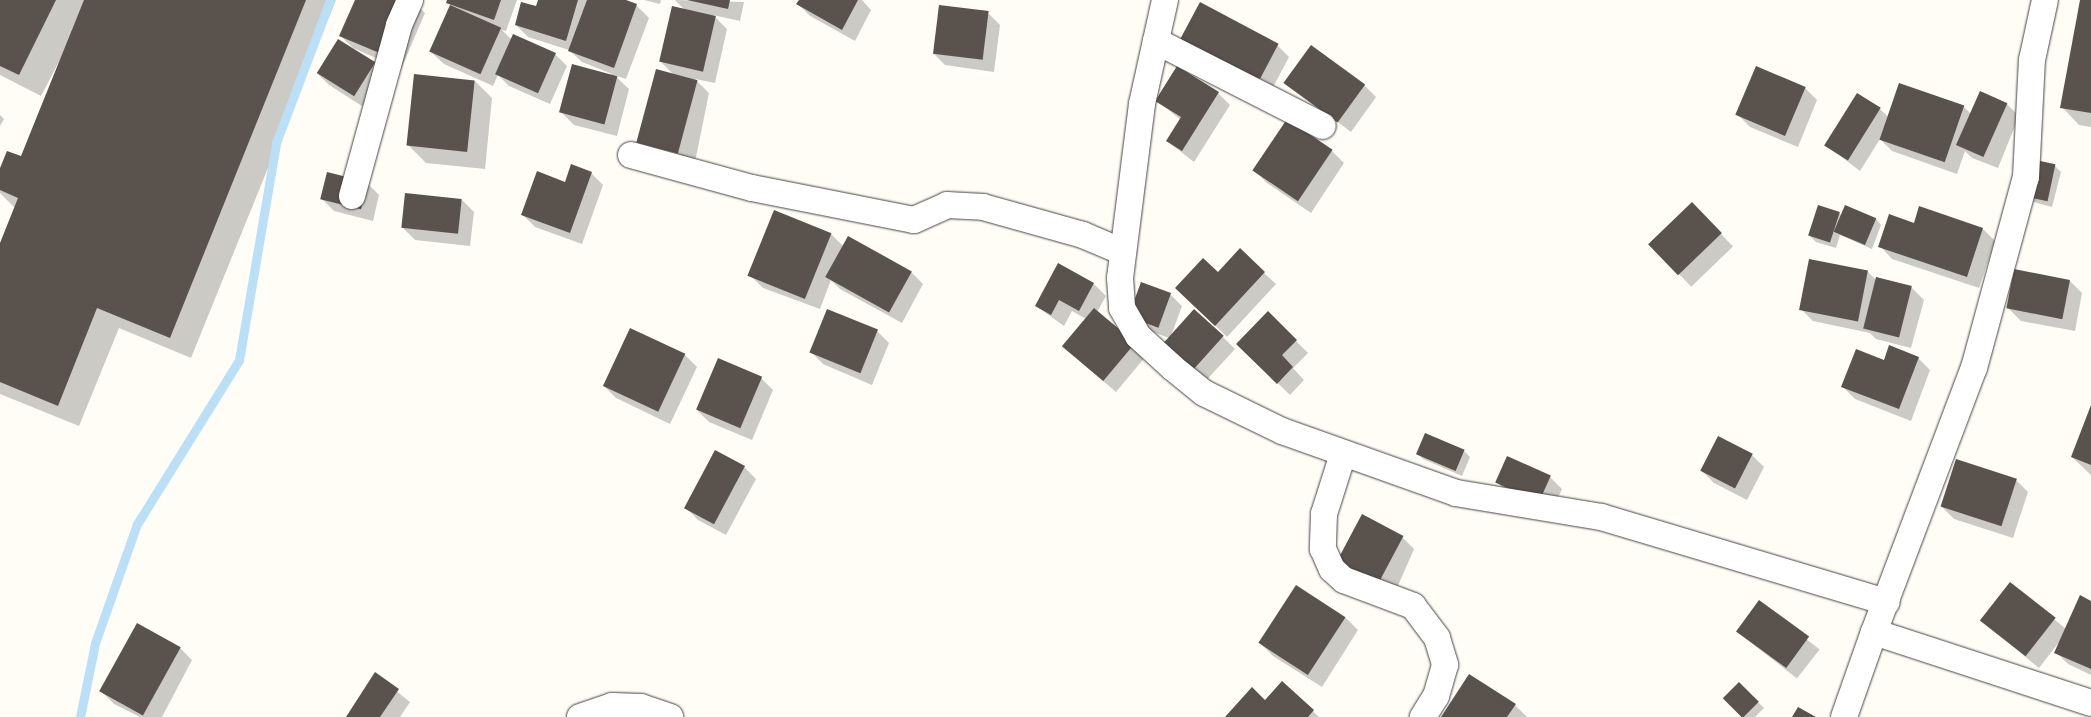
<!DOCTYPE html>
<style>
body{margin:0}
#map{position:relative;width:2091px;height:717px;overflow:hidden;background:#fffdf5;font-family:"PT Serif",serif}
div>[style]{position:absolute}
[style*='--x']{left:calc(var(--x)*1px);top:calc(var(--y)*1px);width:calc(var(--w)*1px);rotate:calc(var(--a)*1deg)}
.shadow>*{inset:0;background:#0003;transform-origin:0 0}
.stream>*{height:9px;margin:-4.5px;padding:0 4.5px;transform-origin:4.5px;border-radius:4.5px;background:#b9e0f7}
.building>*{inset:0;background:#5a524d;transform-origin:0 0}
.roads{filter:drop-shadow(0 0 1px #444) drop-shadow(0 0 1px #444)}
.street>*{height:26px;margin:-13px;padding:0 13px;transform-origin:13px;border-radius:13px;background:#fff}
span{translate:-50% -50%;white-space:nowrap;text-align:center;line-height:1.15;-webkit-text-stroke:5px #fff;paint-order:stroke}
</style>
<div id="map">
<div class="shadow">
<i style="clip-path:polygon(0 0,336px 0,191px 358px,119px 328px,79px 426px,0 394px,0 246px,15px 208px,0 193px,0 171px,22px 158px,64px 52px,41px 96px,0 75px)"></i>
<i style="clip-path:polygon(356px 0,413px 1px,425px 13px,401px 69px,353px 48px,341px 36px)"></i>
<i style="clip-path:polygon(448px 0,517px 0,506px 31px,502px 30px,512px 40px,555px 54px,567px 66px,550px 104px,509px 86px,498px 75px,493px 86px,444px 64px,431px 52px,451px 6px)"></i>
<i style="clip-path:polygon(539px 0,622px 0,637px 6px,649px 18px,626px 79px,614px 75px,629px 89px,617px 136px,574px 125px,562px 113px,612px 74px,582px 62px,569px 50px,528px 37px,516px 25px,537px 8px)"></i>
<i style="clip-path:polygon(644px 0,661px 0,660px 4px)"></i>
<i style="clip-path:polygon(675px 0,744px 2px,740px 21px,713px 15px,727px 29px,715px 83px,695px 79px,709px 93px,694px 167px,650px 155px,638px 142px,674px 75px,660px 61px,685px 10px)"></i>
<i style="clip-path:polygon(800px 0,862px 0,871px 10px,855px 41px,810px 16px,798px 4px)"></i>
<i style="clip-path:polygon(2081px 0,2091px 0,2091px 127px,2079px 125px,2062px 107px)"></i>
<i style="clip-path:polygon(988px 13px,1000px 25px,994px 72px,945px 65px,933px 53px)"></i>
<i style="clip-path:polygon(1277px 45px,1289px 57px,1270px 93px,1194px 53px)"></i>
<i style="clip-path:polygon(374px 63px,386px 75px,365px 108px,329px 85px,317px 73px)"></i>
<i style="clip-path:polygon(475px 81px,492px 98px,485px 169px,426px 163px,409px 146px)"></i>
<i style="clip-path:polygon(1286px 83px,1364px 85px,1376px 97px,1351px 132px)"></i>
<i style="clip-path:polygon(1899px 84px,1964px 107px,1972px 115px,2007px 104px,2019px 116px,1998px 168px,1972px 158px,1965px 151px,1957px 174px,1892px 151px,1880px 139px,1860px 171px,1826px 145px,1880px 109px,1888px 117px)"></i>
<i style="clip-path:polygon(1805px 88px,1817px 100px,1798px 147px,1750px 127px,1738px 115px)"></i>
<i style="clip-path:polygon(1218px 93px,1230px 105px,1194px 162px,1167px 141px,1181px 120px,1157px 101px)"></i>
<i style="clip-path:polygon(0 115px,4px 119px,0 126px)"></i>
<i style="clip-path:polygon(1332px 151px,1344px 163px,1311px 213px,1267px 183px,1255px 171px)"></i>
<i style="clip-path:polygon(2055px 166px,2061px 172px,2052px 207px,2030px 201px)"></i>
<i style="clip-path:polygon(591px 173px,603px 185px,582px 244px,535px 227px,523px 215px)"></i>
<i style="clip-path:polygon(367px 183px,379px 195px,373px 221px,334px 211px,322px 199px)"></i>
<i style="clip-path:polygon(462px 200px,474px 212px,470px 246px,415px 240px,403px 228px)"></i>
<i style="left:1692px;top:204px;width:59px;height:58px;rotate:46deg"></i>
<i style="clip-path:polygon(1845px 207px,1876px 219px,1881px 225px,1872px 249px,1840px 235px,1836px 248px,1816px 242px,1810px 236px,1839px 213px,1842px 216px)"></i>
<i style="clip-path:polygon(1915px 224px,1983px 229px,1995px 241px,1979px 288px,1892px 259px,1880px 246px)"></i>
<i style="clip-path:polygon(831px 234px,844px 247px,911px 272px,923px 284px,902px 323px,840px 289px,831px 280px,820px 309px,763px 288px,751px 276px)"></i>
<i style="clip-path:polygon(1867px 271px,1876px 280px,1912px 288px,1924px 300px,1911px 348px,1876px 339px,1870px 333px,1813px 321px,1801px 309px)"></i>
<i style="clip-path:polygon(2016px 271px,2070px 281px,2082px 293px,2075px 331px,2021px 321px,2009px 309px)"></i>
<i style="clip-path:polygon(1264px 273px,1276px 284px,1227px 337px,1189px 300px)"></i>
<i style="clip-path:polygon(1094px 284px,1106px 296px,1097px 312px,1146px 356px,1116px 392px,1076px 358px,1086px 319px,1072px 311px,1064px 326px,1036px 306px)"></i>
<i style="clip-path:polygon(1170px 294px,1182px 306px,1171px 336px,1223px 337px,1235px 349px,1200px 387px,1169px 338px,1142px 328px)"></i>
<i style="clip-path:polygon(1268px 313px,1308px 353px,1293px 368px,1304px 380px,1290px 395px,1238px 344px)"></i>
<i style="clip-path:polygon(630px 330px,685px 355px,697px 367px,670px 424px,616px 398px,604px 386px)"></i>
<i style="clip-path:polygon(877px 331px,889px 343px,872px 385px,823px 364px,811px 352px)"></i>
<i style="clip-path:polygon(1918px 358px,1930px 370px,1911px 421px,1855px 399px,1843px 387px)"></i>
<i style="clip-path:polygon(761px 378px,773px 390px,752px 440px,709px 422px,697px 410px)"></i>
<i style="clip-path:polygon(2091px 408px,2091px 475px,2072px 457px)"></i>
<i style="clip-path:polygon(1464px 451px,1470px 457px,1462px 476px,1423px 459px,1417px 453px)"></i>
<i style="clip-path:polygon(1752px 455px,1764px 467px,1747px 500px,1714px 483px,1702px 471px)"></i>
<i style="clip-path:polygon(744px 467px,756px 479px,726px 535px,698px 520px,686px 508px)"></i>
<i style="clip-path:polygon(1550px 477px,1562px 489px,1551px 513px,1509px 494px,1497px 482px)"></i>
<i style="clip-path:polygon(2016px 480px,2028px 492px,2013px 538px,1954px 519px,1942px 507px)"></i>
<i style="clip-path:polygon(1402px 537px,1414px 549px,1393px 597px,1353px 577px)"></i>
<i style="clip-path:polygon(2011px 584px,2066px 629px,2091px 602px,2091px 675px,2068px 664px,2056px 652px,2059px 642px,2039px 668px,1982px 621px)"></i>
<i style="clip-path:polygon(1297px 587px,1346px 618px,1358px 630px,1322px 687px,1273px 656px,1261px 644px)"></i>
<i style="left:1759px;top:602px;width:77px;height:37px;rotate:38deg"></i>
<i style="clip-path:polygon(180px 648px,192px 660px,162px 717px,140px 717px,114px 704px,102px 692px)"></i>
<i style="clip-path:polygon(375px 674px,410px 702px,400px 717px,347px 717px)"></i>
<i style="clip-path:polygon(1282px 683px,1319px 717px,1227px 717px,1266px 701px)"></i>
<i style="clip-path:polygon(1739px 684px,1764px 708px,1755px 717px,1743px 717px,1725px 699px)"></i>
<i style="clip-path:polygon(1515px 705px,1527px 717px,1443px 717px)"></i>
</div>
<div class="stream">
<i style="--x:80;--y:717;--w:76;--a:-78.5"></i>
<i style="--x:95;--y:643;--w:126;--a:-70.6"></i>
<i style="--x:137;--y:524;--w:193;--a:-58.1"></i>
<i style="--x:239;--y:360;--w:220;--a:-80.3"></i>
<i style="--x:276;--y:143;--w:153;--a:-69.3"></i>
</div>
<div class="building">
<i style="clip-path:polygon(0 0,56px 0,19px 75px,0 66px)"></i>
<i style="clip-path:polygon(84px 0,306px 0,170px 338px,97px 308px,58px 406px,0 382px,0 243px,18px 198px,0 190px,0 168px,7px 151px,21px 156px)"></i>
<i style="clip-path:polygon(355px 0,413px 0,389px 57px,339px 36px)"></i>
<i style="clip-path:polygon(447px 0,501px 0,494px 20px,446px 3px)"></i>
<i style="clip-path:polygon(538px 0,578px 0,566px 41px,515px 25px,521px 2px,536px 6px)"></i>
<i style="clip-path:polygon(587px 0,626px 0,637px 4px,614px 68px,568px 51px)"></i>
<i style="clip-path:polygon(687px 0,730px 0,728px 9px)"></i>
<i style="clip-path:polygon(799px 0,858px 0,842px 30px,796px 4px)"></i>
<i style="clip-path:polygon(2080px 0,2091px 0,2091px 113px,2060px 108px)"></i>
<i style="left:1200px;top:2px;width:89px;height:44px;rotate:28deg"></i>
<i style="left:450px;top:5px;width:56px;height:51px;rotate:24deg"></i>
<i style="left:939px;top:5px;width:50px;height:49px;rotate:7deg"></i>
<i style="left:672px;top:6px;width:45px;height:57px;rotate:13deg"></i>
<i style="left:513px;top:34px;width:47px;height:44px;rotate:24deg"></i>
<i style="left:338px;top:39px;width:44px;height:40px;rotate:32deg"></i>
<i style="left:1311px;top:45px;width:67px;height:47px;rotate:36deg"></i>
<i style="left:572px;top:64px;width:47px;height:50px;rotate:15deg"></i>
<i style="clip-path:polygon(1177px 66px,1219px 92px,1182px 151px,1166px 141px,1181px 117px,1155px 101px)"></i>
<i style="left:1756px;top:66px;width:54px;height:53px;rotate:23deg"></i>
<i style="left:656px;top:69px;width:43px;height:76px;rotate:15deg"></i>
<i style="left:414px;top:74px;width:61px;height:72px;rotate:6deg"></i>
<i style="left:1899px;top:83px;width:69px;height:60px;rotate:19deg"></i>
<i style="left:1980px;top:91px;width:30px;height:59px;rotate:24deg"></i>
<i style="left:1857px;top:93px;width:28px;height:62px;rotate:32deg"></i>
<i style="left:1287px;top:119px;width:55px;height:62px;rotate:34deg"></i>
<i style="left:2031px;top:159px;width:25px;height:38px;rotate:12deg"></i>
<i style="clip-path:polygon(571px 164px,592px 172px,570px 233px,521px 215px,537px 171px,565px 182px)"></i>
<i style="left:327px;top:172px;width:42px;height:28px;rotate:14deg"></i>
<i style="left:405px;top:193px;width:57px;height:35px;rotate:6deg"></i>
<i style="left:1692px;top:202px;width:43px;height:61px;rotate:46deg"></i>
<i style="left:1818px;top:205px;width:23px;height:32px;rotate:18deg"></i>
<i style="left:1845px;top:205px;width:34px;height:29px;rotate:23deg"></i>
<i style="clip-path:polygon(1919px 206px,1983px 228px,1967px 277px,1878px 247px,1889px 214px,1914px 223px)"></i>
<i style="left:774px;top:210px;width:62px;height:71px;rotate:22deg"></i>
<i style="left:848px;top:236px;width:73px;height:47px;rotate:29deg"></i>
<i style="clip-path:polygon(1240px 248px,1265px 272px,1215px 326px,1175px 288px,1203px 258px,1218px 272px)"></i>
<i style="left:1809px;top:259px;width:60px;height:52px;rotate:11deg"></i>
<i style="clip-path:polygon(1058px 263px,1094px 283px,1079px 311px,1059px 300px,1051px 315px,1035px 306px)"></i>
<i style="left:2014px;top:269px;width:57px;height:40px;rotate:11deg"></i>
<i style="left:1876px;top:277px;width:37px;height:53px;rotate:14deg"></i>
<i style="left:1141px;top:282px;width:32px;height:37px;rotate:20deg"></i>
<i style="left:1094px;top:308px;width:54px;height:50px;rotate:40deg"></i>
<i style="left:827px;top:309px;width:55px;height:47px;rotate:22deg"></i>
<i style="left:1194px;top:309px;width:40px;height:54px;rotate:42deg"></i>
<i style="clip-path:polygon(1268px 311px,1297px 340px,1282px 355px,1293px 367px,1277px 384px,1236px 344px)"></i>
<i style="left:630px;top:328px;width:61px;height:64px;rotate:25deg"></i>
<i style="clip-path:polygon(1889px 345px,1919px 357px,1899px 409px,1841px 387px,1856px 349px,1884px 360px)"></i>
<i style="left:718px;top:358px;width:48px;height:56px;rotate:23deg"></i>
<i style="clip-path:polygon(2091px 405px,2091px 465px,2071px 457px)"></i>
<i style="left:1425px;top:433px;width:43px;height:23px;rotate:23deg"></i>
<i style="left:1718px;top:436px;width:39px;height:39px;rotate:27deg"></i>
<i style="left:715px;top:450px;width:34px;height:66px;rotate:28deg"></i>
<i style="left:1507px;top:456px;width:48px;height:29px;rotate:24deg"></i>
<i style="left:1956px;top:459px;width:64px;height:50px;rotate:18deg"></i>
<i style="left:1362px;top:514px;width:47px;height:56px;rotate:28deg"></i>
<i style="left:2010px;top:582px;width:58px;height:49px;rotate:38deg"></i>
<i style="left:1296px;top:585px;width:59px;height:69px;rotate:33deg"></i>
<i style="clip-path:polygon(2080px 595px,2091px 601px,2091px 669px,2054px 653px)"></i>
<i style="left:1759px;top:600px;width:62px;height:39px;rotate:36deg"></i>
<i style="left:137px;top:623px;width:50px;height:78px;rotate:29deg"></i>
<i style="clip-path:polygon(375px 672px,399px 689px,380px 717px,346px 717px)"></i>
<i style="clip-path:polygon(1469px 674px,1516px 704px,1507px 717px,1441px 717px)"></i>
<i style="clip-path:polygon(1282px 681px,1314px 710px,1308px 717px,1225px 717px,1252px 687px,1265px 700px)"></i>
<i style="left:1739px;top:682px;width:28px;height:23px;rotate:45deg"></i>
<i style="clip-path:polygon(1798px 707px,1816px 717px,1792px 717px)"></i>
</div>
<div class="roads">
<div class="street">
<i style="--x:1165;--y:0;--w:107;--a:102.5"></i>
<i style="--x:1142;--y:104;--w:175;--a:97.2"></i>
<i style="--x:1120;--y:278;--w:30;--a:86"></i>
<i style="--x:1122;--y:308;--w:32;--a:60"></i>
<i style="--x:1138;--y:336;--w:47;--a:42.4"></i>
<i style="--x:1173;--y:368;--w:40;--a:39"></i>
<i style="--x:1204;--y:393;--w:87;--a:26"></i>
<i style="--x:1282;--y:431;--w:185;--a:19.6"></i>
<i style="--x:1456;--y:493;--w:147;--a:9.4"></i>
<i style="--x:1601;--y:517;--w:298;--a:16.6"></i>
<i style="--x:1156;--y:41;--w:187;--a:27"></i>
<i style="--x:631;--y:155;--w:125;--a:15.3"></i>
<i style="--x:752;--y:188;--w:165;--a:11.2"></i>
<i style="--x:914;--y:220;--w:36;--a:-24"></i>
<i style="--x:947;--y:205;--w:36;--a:3"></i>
<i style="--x:983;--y:207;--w:104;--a:15.6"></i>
<i style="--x:1083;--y:235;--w:43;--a:23"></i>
<i style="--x:352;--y:196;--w:177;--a:-74.6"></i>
<i style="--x:399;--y:25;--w:27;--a:-66"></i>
<i style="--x:1343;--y:454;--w:63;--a:107.6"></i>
<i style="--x:1324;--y:514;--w:35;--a:92"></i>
<i style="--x:1323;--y:549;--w:22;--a:66"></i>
<i style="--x:1332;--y:569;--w:16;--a:43"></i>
<i style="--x:1344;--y:580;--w:74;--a:20.6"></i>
<i style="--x:1413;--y:606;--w:40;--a:53"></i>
<i style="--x:1437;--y:638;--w:28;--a:73"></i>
<i style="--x:1445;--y:665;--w:32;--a:106"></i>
<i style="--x:1436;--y:696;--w:25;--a:122"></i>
<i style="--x:1874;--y:632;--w:282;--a:-69.3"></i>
<i style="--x:1974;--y:368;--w:198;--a:-74.8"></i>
<i style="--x:2026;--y:177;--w:117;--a:-87.1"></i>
<i style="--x:2032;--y:60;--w:61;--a:-77.8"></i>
<i style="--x:580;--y:717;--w:34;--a:-19"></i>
<i style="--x:612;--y:706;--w:29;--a:2"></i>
<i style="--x:641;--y:707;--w:31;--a:19"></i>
<i style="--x:1844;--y:717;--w:90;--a:-70.6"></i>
<i style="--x:1874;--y:632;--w:228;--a:18.1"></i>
</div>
</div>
</div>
